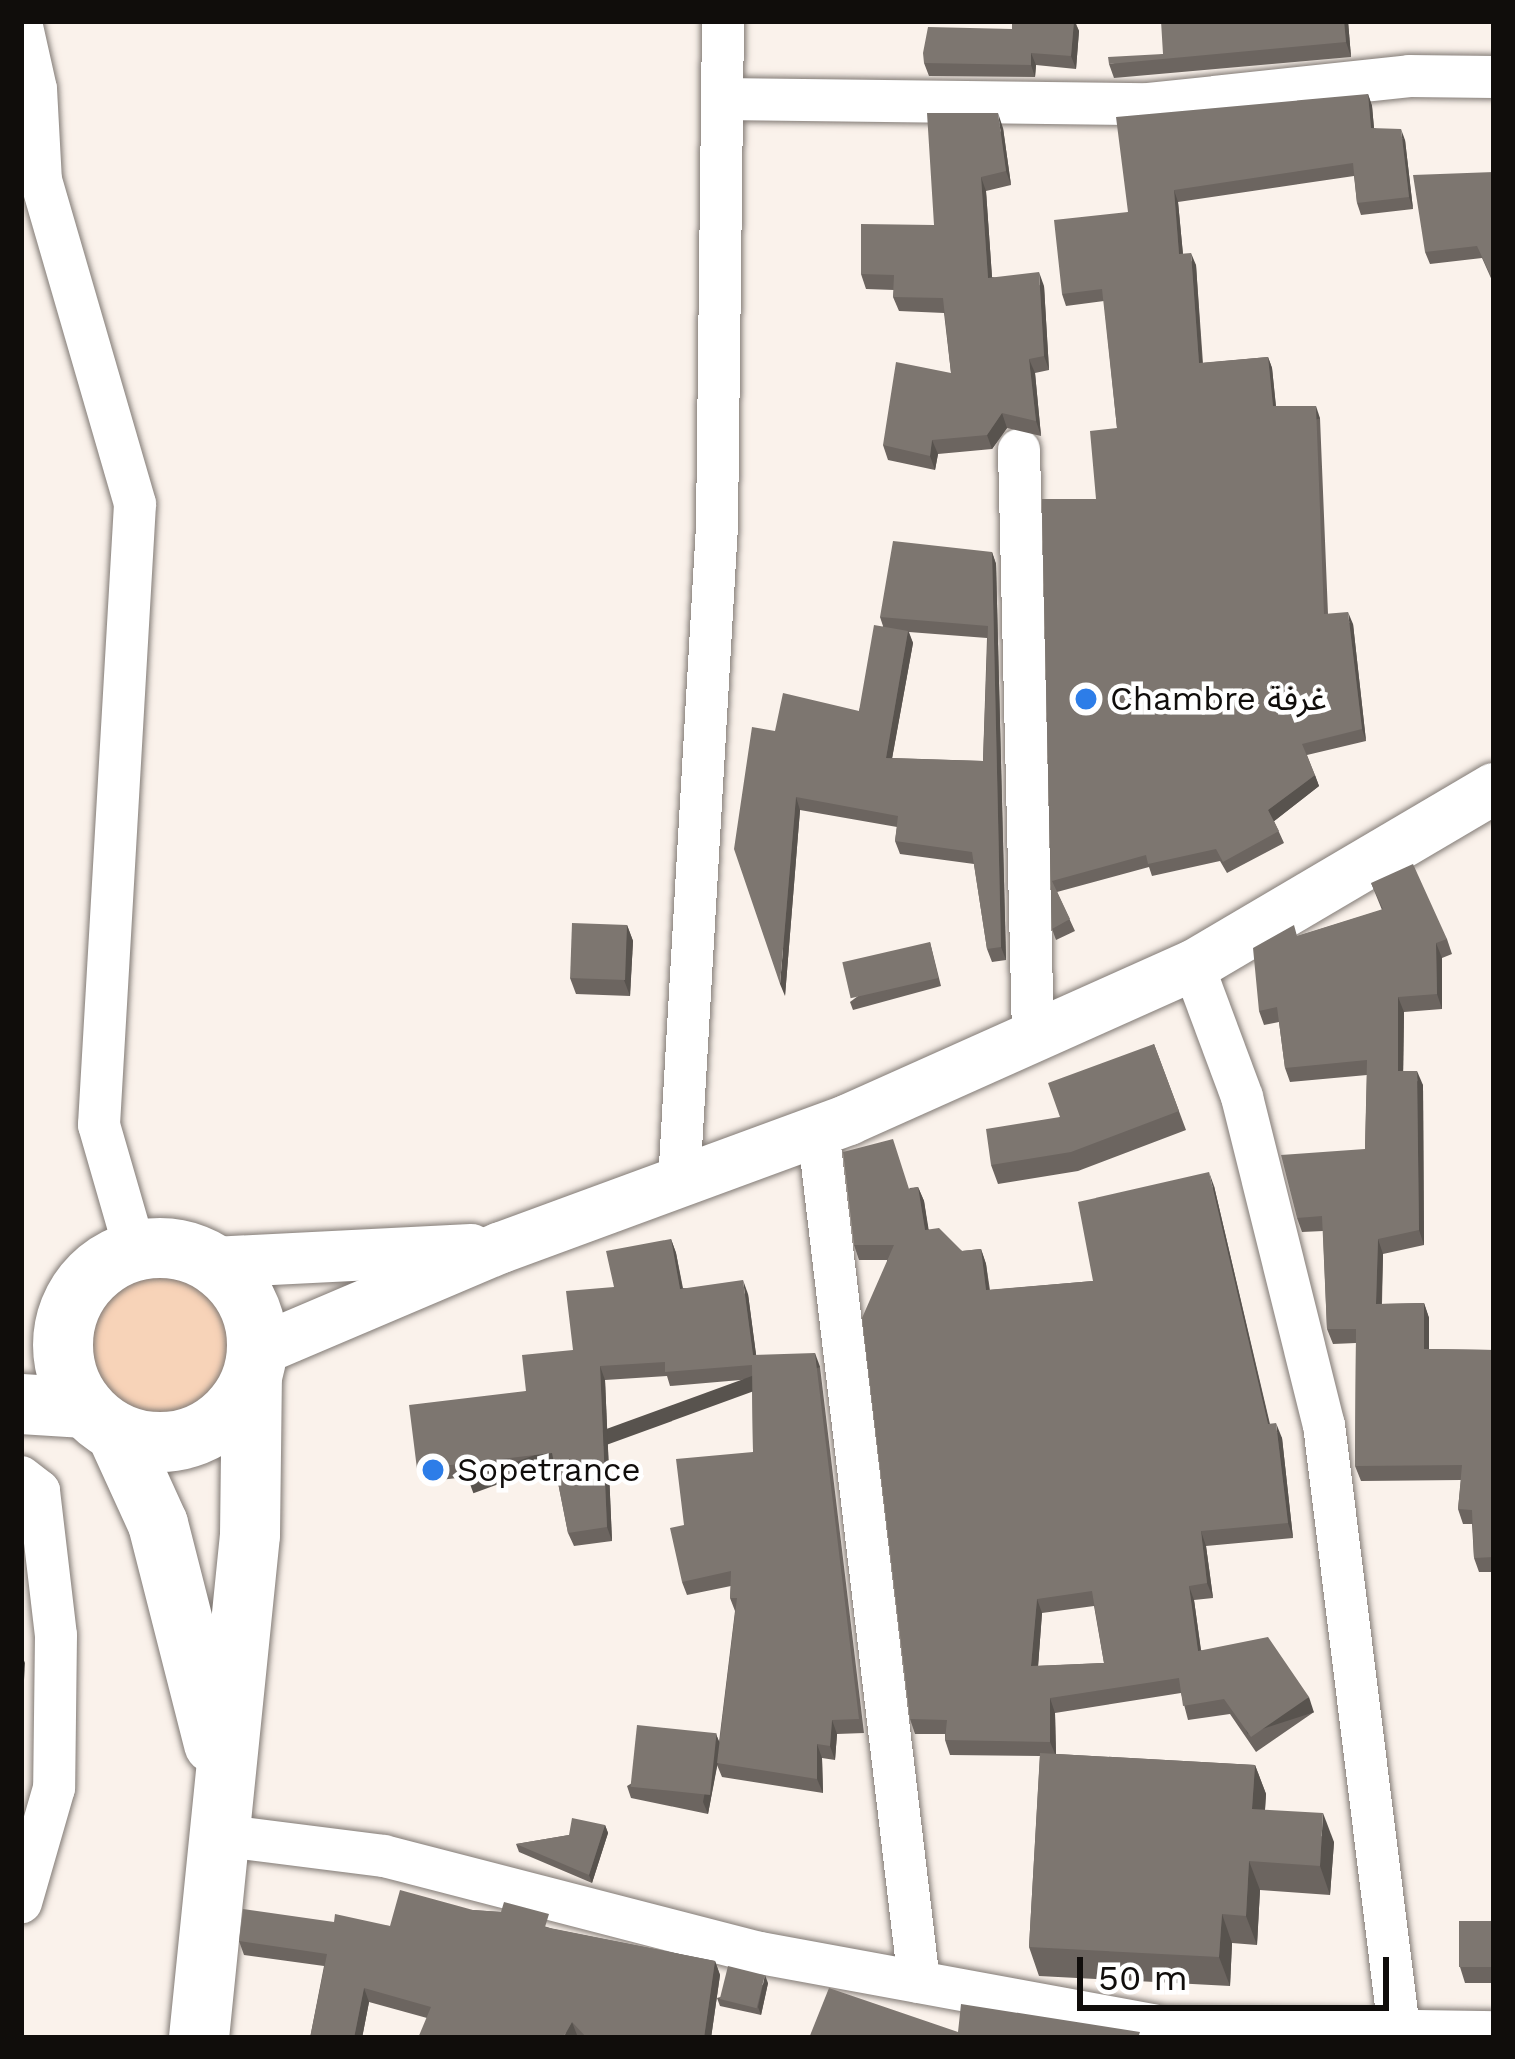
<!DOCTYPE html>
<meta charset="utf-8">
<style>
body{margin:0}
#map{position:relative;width:1515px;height:2059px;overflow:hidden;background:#faf2eb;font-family:"Work Sans","Noto Sans Arabic",sans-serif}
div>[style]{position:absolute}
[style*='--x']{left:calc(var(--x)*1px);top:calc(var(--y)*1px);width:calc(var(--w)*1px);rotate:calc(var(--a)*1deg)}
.green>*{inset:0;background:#f7d3b8}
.round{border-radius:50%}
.roads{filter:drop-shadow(0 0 3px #817a75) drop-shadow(0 0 3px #817a75)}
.minor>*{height:42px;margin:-21px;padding:0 21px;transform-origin:21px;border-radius:21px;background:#fff}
.major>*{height:51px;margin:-25.5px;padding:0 25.5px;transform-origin:25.5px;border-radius:25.5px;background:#fff}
.highway>*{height:60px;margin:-30px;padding:0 30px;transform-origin:30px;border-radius:30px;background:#fff}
.highway>.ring{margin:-30px;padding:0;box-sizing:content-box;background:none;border:60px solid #fff;border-radius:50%}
.wall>*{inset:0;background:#6c6560}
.shaded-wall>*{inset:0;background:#58534e;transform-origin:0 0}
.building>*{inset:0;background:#7d7670;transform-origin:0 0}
.dots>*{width:33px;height:33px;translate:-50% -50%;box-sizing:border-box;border:6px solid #fff;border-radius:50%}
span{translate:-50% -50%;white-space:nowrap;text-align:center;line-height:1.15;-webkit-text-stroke:9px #fff;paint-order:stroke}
.poi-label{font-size:33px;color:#100d0b}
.left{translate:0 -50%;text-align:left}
.frame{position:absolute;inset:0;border:24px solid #100d0b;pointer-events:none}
.scale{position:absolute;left:1077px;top:1957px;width:312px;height:54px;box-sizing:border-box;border:6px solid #100d0b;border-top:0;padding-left:15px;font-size:36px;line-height:42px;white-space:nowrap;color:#100d0b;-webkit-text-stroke:9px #fff;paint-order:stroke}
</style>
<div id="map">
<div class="green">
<i class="round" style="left:79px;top:1266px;width:154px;height:154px"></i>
</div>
<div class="roads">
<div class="minor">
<i style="--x:21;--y:22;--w:69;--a:77.4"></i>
<i style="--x:36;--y:89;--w:91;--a:86.9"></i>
<i style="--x:41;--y:180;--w:337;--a:73.8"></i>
<i style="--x:135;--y:504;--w:622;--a:93.32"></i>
<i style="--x:99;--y:1125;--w:130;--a:73.9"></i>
<i style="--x:722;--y:99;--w:427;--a:0.7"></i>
<i style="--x:1149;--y:104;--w:262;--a:-6.1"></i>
<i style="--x:1409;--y:76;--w:85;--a:0.7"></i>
<i style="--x:1019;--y:450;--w:586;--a:88.63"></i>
<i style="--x:1193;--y:965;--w:141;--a:69.6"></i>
<i style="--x:1242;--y:1097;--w:338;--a:76"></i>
<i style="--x:1324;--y:1425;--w:618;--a:82.93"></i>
<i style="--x:818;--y:1130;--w:858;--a:83.24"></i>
<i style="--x:679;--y:1183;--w:658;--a:-86.69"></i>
<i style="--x:717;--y:526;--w:505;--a:-89.32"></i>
<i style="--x:21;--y:1477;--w:23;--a:38"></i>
<i style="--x:39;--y:1491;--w:145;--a:83.3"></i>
<i style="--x:56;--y:1635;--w:153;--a:90.7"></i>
<i style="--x:54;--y:1788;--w:119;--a:106.1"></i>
<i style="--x:218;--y:1835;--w:167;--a:7.2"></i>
<i style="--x:384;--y:1856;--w:388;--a:14.5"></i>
<i style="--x:760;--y:1953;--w:409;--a:10.4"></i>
<i style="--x:1162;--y:2027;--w:332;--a:0.9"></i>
</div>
<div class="major">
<i style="--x:213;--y:1262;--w:258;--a:-2.9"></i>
<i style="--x:258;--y:1350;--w:264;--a:-23"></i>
<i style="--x:501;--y:1247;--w:370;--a:-20.2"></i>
<i style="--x:848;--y:1119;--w:378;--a:-24.1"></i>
<i style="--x:1193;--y:965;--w:349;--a:-30.5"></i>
</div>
<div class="highway">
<i class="ring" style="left:63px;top:1248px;width:134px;height:134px"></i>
<i style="--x:21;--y:1404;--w:64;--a:3.6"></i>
<i style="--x:117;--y:1434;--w:99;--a:65.5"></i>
<i style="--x:158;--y:1524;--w:227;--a:75.7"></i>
<i style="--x:199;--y:2038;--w:506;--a:-84.21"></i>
<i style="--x:250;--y:1535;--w:156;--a:-89.3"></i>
</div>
</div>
<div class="wall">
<i style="clip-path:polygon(1012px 21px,1075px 21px,1079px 31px,1076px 69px,1036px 65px,1035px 77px,929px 76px,924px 63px,1012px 29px)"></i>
<i style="clip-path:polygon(1348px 21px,1351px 57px,1114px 78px,1109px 64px)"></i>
<i style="clip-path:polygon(1368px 94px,1372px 106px,1374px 128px,1405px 140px,1413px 209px,1361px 215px,1357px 203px,1354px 176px,1178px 202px,1183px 254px,1196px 265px,1203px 363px,1268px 357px,1272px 368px,1276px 406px,1320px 418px,1328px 614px,1353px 624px,1366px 741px,1307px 755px,1319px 786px,1274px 821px,1284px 843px,1227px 873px,1220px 861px,1152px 876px,1149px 867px,1057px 892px,1075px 931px,1056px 940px,1052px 929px,1042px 499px,1096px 499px,1117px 428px,1104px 301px,1066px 306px,1062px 294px,1128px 212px)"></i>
<i style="clip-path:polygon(1003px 128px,1011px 185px,986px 191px,992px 277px,1044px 286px,1049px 370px,1035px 373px,1041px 436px,1007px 428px,992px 449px,938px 454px,935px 470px,888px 460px,883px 445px,951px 373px,944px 313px,899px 311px,893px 297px,894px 290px,866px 289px,861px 274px,934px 225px)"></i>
<i style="clip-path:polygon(1494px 172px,1494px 285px,1482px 258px,1430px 264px,1425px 252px)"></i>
<i style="clip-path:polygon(evenodd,992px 552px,996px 564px,1006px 960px,992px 962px,987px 949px,974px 864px,900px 854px,895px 841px,897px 827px,800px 810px,785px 996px,775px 731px,859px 711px,883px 626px,880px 617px,992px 552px,909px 632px,987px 638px,983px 761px,892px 758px,913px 643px,909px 632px)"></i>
<i style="clip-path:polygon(1371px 883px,1447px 939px,1452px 954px,1442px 958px,1442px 1009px,1404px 1012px,1403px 1071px,1423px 1085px,1424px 1245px,1383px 1254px,1382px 1304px,1424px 1303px,1429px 1318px,1429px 1349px,1494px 1350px,1494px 1572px,1479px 1572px,1474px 1558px,1472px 1524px,1463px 1524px,1458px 1509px,1461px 1480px,1361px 1481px,1355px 1466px,1356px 1343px,1333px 1344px,1327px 1329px,1323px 1231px,1302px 1232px,1297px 1218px,1365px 1149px,1367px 1075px,1290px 1082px,1285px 1068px,1279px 1022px,1264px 1025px,1259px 1011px,1298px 936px,1382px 910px)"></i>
<i style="clip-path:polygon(627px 925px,633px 941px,630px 996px,576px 994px,570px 978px)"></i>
<i style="clip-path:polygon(930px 942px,941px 986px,853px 1010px,850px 1002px)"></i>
<i style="clip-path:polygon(1154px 1044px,1186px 1130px,1078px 1171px,998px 1184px,991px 1165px,1060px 1117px)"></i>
<i style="clip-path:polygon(evenodd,1214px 1186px,1270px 1424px,1282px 1438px,1293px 1538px,1206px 1546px,1213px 1598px,1194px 1600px,1201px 1650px,1314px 1712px,1256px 1752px,1230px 1714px,1188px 1720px,1181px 1693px,1055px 1713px,1056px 1754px,1255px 1765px,1266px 1794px,1265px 1810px,1334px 1842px,1330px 1895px,1260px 1890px,1257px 1945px,1232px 1943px,1230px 1986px,1039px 1976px,1029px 1947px,1040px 1756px,950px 1755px,945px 1740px,945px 1734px,915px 1734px,910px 1719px,887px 1260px,859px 1260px,854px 1245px,910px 1188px,918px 1187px,924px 1201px,928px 1229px,962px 1251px,981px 1249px,986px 1264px,990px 1290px,1093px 1281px,1214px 1186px,1094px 1606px,1104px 1663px,1038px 1666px,1042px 1613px,1094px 1606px)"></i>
<i style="clip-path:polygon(671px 1239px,676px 1253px,683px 1288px,748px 1294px,756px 1355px,820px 1367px,864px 1733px,837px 1734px,835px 1760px,822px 1758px,823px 1793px,722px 1777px,717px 1765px,708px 1814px,631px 1798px,627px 1786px,716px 1734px,719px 1742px,735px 1611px,730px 1598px,731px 1586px,687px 1595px,682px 1582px,753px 1452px,752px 1379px,670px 1386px,667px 1376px,605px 1380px,612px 1541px,574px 1546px,568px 1533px,555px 1467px,422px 1482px,417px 1469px,526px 1391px,573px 1350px,614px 1287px)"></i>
<i style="clip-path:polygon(605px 1825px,608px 1833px,592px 1883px,519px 1852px,516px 1844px,569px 1835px)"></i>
<i style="clip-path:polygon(473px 1910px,501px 1912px,553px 1929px,715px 1961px,720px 1975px,711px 2038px,579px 2038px,577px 2035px,427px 2018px,369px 2002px,362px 2038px,310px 2038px,324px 1966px,244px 1955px,239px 1941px,334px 1922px,390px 1926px)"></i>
<i style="clip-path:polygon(1494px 1921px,1494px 1983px,1465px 1983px,1460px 1967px)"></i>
<i style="clip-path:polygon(768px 1983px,761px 2015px,720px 2006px,717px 1998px)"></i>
</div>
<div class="shaded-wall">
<i style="clip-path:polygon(1074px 21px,1079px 31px,1076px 69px,1071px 56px)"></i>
<i style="clip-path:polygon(1344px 21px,1348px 21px,1351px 57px,1346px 42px)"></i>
<i style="clip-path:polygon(1031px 53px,1036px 65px,1035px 77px,1031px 65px)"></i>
<i style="clip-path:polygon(1368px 94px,1372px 106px,1375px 140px,1371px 128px)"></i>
<i style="clip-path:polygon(998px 113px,1003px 128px,1011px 185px,1006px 171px)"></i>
<i style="clip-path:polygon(1401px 129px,1405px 140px,1413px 209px,1409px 197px)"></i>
<i style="clip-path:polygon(981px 177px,986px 191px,993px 292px,988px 278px)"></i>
<i style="clip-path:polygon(1174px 190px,1178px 202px,1184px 266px,1179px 254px)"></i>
<i style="clip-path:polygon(1191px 253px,1196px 265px,1203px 375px,1199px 363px)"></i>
<i style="clip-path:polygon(1039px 272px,1044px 286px,1049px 370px,1044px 356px)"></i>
<i style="clip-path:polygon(1268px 357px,1272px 368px,1277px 418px,1273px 406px)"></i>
<i style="clip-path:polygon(1029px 359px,1035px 373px,1041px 436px,1036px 421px)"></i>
<i style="left:1316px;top:406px;width:13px;height:208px;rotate:72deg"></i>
<i style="clip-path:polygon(1002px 413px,1007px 428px,992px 449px,987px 435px)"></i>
<i style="clip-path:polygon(932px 440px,938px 454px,935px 470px,930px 456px)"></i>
<i style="clip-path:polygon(992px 552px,996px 564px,1006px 960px,1001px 947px)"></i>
<i style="clip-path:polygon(1348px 612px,1353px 624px,1366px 741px,1362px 729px)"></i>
<i style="clip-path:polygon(908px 631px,913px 643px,890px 770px,886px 758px)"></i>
<i style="clip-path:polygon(1315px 775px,1319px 786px,1273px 822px,1268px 810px)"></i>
<i style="clip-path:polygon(796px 797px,800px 810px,785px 996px,780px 984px)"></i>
<i style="clip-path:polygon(627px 925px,633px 941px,630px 996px,624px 980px)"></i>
<i style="clip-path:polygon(1436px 943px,1442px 958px,1442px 1009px,1437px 994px)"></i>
<i style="clip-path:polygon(1398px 997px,1404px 1012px,1403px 1086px,1398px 1071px)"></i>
<i style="clip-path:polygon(1417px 1071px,1423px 1085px,1424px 1245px,1419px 1230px)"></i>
<i style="clip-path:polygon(1209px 1172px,1214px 1186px,1273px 1439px,1268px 1424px)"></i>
<i style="clip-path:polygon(918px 1187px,924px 1201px,931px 1244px,925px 1230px)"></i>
<i style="clip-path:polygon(671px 1239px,676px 1253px,685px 1302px,680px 1289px)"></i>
<i style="clip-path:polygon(1378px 1239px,1383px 1254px,1381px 1318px,1376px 1304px)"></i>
<i style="clip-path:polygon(981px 1249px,986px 1264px,991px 1305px,986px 1290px)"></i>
<i style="clip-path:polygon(743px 1280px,748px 1294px,758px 1369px,753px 1355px)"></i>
<i style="clip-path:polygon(1424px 1303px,1429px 1318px,1429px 1364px,1424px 1349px)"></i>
<i style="left:815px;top:1353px;width:15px;height:369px;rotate:70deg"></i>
<i style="clip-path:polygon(600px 1366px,605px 1380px,612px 1541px,607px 1527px)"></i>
<i style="clip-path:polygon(1276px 1423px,1282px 1438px,1293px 1538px,1288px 1523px)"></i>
<i style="clip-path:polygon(1201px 1531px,1206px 1546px,1213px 1598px,1207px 1583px)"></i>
<i style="clip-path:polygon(1189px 1586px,1194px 1600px,1203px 1666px,1198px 1651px)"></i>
<i style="clip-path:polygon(1037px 1599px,1042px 1613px,1037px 1681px,1031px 1666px)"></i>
<i style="clip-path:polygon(21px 1653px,25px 1663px,22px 1715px,21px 1712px)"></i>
<i style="left:1309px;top:1697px;width:16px;height:70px;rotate:72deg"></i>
<i style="clip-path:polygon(1050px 1698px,1055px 1713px,1056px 1756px,1050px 1742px)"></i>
<i style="clip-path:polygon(832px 1720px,837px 1734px,835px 1760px,830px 1746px)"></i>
<i style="clip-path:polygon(716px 1734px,721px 1746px,708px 1814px,703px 1802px)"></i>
<i style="clip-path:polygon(817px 1744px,822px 1758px,823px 1793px,817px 1779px)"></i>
<i style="clip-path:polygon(1255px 1765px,1266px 1794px,1263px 1838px,1252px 1809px)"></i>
<i style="clip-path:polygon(1323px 1813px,1334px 1842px,1330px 1895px,1320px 1866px)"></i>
<i style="clip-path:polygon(605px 1825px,608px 1833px,592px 1883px,589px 1875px)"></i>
<i style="clip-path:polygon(1249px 1861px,1260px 1890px,1257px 1945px,1246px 1916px)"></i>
<i style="clip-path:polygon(1222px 1914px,1232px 1943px,1230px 1986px,1219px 1957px)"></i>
<i style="clip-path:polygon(715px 1961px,720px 1975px,711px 2038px,704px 2038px)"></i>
<i style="clip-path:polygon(765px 1975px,768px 1983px,761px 2015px,758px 2007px)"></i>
<i style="clip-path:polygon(364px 1988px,369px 2002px,362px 2038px,354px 2038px)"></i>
<i style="clip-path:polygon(572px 2022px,577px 2035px,575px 2038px,563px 2038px)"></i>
</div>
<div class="building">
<i style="clip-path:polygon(1012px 21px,1074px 21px,1071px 56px,1031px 53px,1031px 65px,924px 63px,923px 53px,928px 27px,1012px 29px)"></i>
<i style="clip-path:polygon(1161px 21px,1344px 21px,1346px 42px,1109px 64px,1108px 57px,1163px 54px)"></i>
<i style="clip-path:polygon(1368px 94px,1371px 128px,1401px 129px,1409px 197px,1357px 203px,1353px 163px,1174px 190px,1179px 254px,1191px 253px,1199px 363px,1268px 357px,1273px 406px,1316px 406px,1324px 614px,1348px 612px,1362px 729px,1302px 744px,1315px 775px,1268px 810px,1279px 831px,1223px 862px,1216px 849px,1148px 864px,1146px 855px,1052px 881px,1070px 919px,1052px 929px,1042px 499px,1096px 499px,1090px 431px,1117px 428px,1102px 289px,1062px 294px,1054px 220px,1128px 212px,1116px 117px)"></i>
<i style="clip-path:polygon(927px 113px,998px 113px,1006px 171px,981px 177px,988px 278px,1039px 272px,1044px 356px,1029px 359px,1036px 421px,1002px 413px,987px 435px,932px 440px,930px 456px,883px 445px,896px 362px,951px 373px,943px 298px,893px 297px,894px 275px,861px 274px,861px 224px,934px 225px)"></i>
<i style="clip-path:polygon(1494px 172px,1494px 283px,1477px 246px,1425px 252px,1413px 175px)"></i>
<i style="clip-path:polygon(893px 541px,992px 552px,1001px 947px,987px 949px,972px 852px,895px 841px,898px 816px,796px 797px,780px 984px,734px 849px,752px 727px,775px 731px,783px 693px,859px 711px,874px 625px,908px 631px,886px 758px,983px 761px,988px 626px,880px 617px)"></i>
<i style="clip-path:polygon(1413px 864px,1447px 939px,1436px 943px,1437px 994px,1398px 997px,1398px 1071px,1417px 1071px,1419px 1230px,1378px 1239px,1376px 1304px,1424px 1303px,1424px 1349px,1494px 1350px,1494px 1557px,1474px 1558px,1472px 1510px,1458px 1509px,1462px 1465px,1355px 1466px,1356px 1329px,1327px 1329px,1322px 1216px,1297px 1218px,1281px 1155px,1365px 1149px,1367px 1060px,1285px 1068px,1277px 1007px,1259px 1011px,1253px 948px,1294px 925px,1297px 936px,1383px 909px,1371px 883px)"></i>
<i style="left:572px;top:923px;width:55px;height:55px;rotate:2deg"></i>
<i style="left:930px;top:942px;width:37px;height:90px;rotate:77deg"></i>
<i style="clip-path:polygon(1154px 1044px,1179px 1111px,1071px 1152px,991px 1165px,986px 1129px,1060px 1117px,1048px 1083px)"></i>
<i style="clip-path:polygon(evenodd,893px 1139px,909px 1189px,918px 1187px,925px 1230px,939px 1228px,962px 1251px,981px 1249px,986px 1290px,1093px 1281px,1078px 1202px,1209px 1172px,1268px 1424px,1276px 1423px,1288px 1523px,1201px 1531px,1207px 1583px,1189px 1586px,1198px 1651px,1268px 1637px,1309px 1697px,1251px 1737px,1224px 1699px,1183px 1706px,1179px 1678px,1050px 1698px,1050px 1742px,945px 1740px,947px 1720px,910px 1719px,862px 1318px,894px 1245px,854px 1245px,843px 1152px,893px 1139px,1092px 1591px,1104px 1663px,1031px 1666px,1037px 1599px,1092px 1591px)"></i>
<i style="clip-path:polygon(671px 1239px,680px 1289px,743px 1280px,753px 1355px,815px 1353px,859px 1719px,832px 1720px,830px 1746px,817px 1744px,817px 1779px,717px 1763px,737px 1598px,730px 1598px,731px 1571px,682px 1582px,670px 1528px,684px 1525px,676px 1459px,753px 1452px,752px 1365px,665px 1372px,665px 1362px,600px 1366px,607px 1527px,568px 1533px,552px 1453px,417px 1469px,409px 1405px,526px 1391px,522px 1355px,573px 1350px,566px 1291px,614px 1287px,606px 1251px)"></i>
<i style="left:637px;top:1725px;width:80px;height:62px;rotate:6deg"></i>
<i style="clip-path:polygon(1040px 1753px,1255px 1765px,1252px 1809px,1323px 1813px,1320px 1866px,1249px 1861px,1246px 1916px,1222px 1914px,1219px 1957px,1029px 1947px)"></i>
<i style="clip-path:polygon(572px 1818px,605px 1825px,589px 1875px,516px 1844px,569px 1835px)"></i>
<i style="clip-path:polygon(400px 1890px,473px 1910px,501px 1912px,504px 1902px,549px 1914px,545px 1927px,715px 1961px,704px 2038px,587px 2038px,572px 2022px,563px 2038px,418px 2038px,431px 2007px,364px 1988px,354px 2038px,310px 2038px,327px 1954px,239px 1941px,243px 1909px,334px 1922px,335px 1914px,390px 1926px)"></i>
<i style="left:1459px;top:1921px;width:35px;height:46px"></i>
<i style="left:728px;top:1966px;width:38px;height:34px;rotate:14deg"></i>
<i style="clip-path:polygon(829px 1988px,958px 2032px,961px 2004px,1140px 2032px,1138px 2038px,809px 2038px)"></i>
</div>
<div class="dots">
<i style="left:1086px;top:699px;background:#2d7de8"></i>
<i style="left:433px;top:1470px;background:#2d7de8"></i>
</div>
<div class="poi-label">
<span class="left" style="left:1110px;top:699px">Chambre غرفة</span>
<span class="left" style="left:457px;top:1470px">Sopetrance</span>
</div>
<div class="frame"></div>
<div class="scale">50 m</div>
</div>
